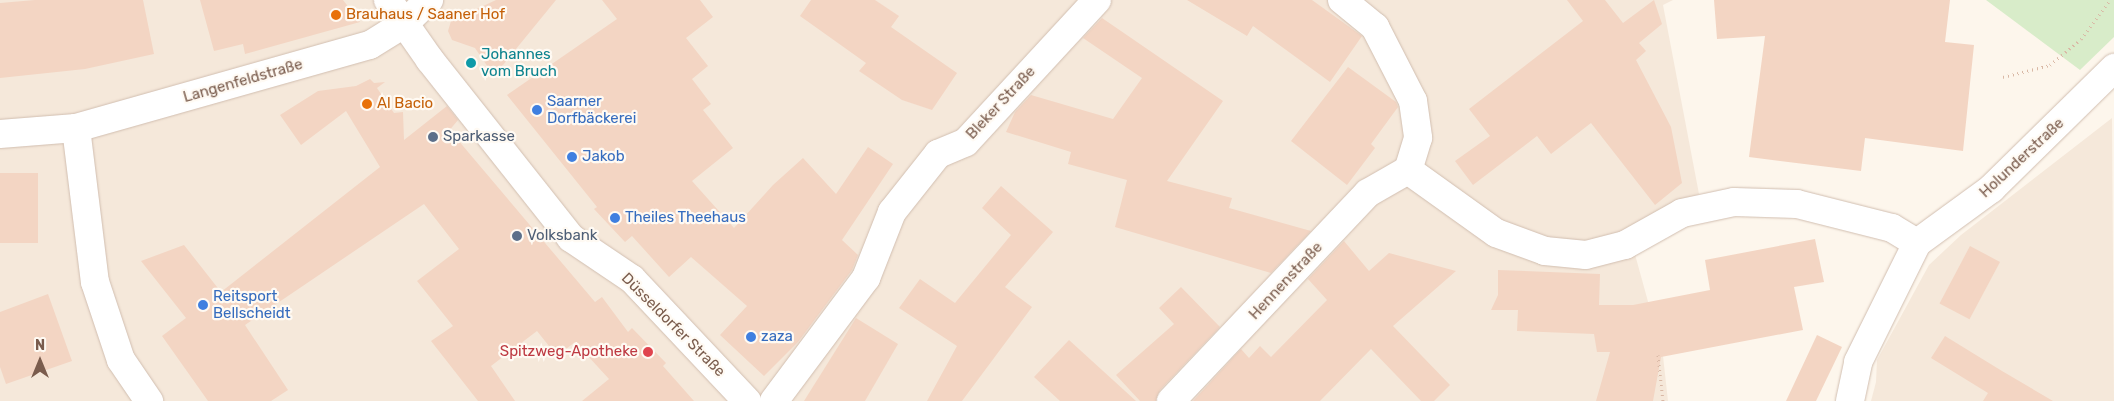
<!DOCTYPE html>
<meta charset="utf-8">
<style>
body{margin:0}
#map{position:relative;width:2114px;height:401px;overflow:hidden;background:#fdf6ec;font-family:Rubik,sans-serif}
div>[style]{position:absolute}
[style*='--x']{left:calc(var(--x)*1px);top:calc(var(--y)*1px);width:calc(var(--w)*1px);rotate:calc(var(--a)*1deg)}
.residential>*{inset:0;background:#f5e8da}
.green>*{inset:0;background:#d8ecc9}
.building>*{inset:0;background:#f3d5c3;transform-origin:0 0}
.path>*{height:3px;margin-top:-1.5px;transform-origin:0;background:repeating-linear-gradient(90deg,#d9b8a5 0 1px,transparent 0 5px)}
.roads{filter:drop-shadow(0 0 1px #d1beb0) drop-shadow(0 0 1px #d1beb0)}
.minor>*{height:28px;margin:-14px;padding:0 14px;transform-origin:14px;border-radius:14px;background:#fff}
.dots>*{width:14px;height:14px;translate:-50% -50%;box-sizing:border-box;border:2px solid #fffaf3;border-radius:50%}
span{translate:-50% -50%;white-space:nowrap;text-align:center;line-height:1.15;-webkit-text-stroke:4.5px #fffaf3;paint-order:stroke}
.food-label{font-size:15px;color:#c56008}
.left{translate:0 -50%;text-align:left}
.culture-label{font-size:15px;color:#0d838f}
.street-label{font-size:15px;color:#7a5c4d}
.shop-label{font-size:15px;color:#366cbe}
.service-label{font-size:15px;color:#4e5e75}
.health-label{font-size:15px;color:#be3a42}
.right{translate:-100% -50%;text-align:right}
.north{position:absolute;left:15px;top:336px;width:50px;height:50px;-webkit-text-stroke:4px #fffaf3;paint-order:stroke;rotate:0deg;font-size:14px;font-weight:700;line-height:20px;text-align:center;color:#7a5c4d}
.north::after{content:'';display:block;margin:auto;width:18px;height:22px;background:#7a5c4d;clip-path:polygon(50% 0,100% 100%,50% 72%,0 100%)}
</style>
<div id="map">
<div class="residential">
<i style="clip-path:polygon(0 0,1673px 0,1663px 5px,1699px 194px,1628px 229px,1663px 356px,1668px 401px,0 401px)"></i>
<i style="clip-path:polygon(2112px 118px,2114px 401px,1871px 401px,1876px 382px,1877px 360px,1929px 265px,1961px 235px)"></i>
</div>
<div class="green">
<i style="clip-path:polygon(1986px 0,2114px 0,2114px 37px,2080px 70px)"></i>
</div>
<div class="building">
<i style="clip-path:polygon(35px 0,143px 0,154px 54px,85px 69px,0 78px,0 3px)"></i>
<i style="clip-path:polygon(200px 0,343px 0,360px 22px,245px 54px,243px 44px,214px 51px)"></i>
<i style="clip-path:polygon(496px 0,556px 0,494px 76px,475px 48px,452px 40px,448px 31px,451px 21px)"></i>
<i style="clip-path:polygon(602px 0,700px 0,713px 17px,686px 38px,708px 66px,692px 79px,711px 104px,703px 110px,733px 148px,692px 181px,734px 228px,773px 185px,803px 158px,836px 194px,868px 147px,893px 164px,842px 240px,858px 255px,852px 270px,798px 342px,764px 376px,720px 335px,747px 306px,691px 257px,669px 277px,632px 236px,625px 242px,594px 209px,597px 207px,507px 95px,617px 19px)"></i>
<i style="clip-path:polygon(811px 0,875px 0,899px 16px,891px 27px,957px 73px,932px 110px,902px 100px,859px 71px,866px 63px,800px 16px)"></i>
<i style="clip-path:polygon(1187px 0,1312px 0,1362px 36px,1330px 82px,1253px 26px,1247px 36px)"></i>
<i style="clip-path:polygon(1567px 0,1605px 0,1623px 23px,1654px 0,1662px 24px,1639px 43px,1646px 51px,1636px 60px,1671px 127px,1682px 183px,1655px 205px,1591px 123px,1551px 154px,1537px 136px,1473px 185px,1455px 161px,1490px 136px,1469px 109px,1583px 21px)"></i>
<i style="clip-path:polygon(1714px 0,1950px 0,1945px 42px,1974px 45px,1963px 151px,1865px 138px,1861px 171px,1749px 157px,1765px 36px,1717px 39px)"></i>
<i style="clip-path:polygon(1102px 18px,1223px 101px,1167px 181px,1232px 198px,1229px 208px,1311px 231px,1271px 273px,1115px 227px,1127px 180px,1068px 164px,1071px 152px,1006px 132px,1015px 112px,1031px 95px,1113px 119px,1142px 78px,1083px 38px)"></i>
<i style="clip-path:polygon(1348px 67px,1396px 102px,1398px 107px,1371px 144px,1375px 148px,1347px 185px,1291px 141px)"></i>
<i style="clip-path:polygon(370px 79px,374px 83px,385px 82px,377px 88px,394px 113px,403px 112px,404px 140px,447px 106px,458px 120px,443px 138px,452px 133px,595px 302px,602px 297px,628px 332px,632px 328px,666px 363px,663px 366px,694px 401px,582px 401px,609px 379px,575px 342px,557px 356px,537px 331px,491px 366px,515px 401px,478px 401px,431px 341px,453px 326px,417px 281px,459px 249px,424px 204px,245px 325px,288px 390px,271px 401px,208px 401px,162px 336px,186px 318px,141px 261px,184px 245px,221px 292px,380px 167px,346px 111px,301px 145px,280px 115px,318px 91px,356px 86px)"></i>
<i style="left:0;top:173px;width:38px;height:70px"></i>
<i style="clip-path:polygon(1001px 186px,1053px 232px,1005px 287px,1032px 307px,962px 401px,927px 401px,957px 346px,899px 308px,920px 279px,955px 303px,1011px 235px,982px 208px)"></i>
<i style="clip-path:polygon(1815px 239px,1824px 282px,1794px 287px,1803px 330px,1661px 357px,1653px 401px,1596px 401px,1610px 352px,1597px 352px,1594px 334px,1517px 331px,1518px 310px,1491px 310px,1498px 295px,1498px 270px,1600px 274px,1599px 305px,1633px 305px,1710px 290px,1705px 260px)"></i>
<i style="clip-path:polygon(1344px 241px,1369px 271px,1389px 253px,1456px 271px,1393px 326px,1450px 385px,1434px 401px,1421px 401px,1371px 349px,1320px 401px,1193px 401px,1241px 349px,1249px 358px,1260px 346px,1271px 357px,1327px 300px,1308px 279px)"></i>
<i style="left:1970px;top:246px;width:34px;height:65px;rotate:28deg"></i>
<i style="clip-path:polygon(1181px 287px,1220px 327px,1160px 390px,1156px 401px,1140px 401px,1116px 375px,1174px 324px,1159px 308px)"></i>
<i style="clip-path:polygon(48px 294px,72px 361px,6px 384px,0 367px,0 312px)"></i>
<i style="clip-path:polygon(856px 318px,898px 344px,865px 401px,804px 401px)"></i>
<i style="clip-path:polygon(1817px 335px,1842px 347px,1816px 401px,1786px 401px)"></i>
<i style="clip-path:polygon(1945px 336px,2002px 371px,2053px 401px,1983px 401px,1988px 393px,1931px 358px)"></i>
<i style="clip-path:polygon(1069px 340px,1136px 401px,1060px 401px,1034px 377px)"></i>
</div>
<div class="path">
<i style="--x:2003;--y:77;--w:49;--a:-14.3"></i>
<i style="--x:2050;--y:65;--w:40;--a:-40"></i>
<i style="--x:2081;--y:39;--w:49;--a:-53.4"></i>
<i style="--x:1658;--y:355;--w:46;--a:83.8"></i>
</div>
<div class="roads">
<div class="minor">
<i style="--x:388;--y:0;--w:73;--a:55"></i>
<i style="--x:430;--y:60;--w:227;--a:51.6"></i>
<i style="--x:571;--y:238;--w:73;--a:33.9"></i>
<i style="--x:632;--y:279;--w:168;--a:46.7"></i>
<i style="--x:1342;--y:0;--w:43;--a:39.3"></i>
<i style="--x:1375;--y:27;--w:83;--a:62.8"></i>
<i style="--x:1413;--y:101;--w:37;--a:82"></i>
<i style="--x:1418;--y:138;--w:34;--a:107"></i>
<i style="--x:76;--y:128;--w:155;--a:83"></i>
<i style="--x:95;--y:282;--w:82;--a:71.6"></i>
<i style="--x:121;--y:360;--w:50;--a:55.7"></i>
<i style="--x:0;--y:134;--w:76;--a:-4.5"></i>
<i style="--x:76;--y:128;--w:305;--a:-15.8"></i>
<i style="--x:370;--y:45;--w:40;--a:-32"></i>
<i style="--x:404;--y:24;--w:35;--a:-44"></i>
<i style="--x:1408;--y:170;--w:108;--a:35.6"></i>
<i style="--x:1496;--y:233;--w:52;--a:20.2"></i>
<i style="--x:1545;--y:251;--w:41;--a:5.6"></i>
<i style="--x:1586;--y:255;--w:40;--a:-14.4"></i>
<i style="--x:1625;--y:245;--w:65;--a:-29.3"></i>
<i style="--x:1682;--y:213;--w:53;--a:-11.9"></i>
<i style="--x:1734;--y:202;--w:63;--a:1.8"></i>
<i style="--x:1797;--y:204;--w:98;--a:14.2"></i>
<i style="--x:1892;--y:228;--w:29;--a:31"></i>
<i style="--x:774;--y:401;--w:154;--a:-53.2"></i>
<i style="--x:866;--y:278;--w:71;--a:-68.5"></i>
<i style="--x:892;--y:212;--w:74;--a:-51.6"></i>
<i style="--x:938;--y:154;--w:30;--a:-23"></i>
<i style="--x:966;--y:142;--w:193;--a:-47.3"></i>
<i style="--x:1171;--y:401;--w:286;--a:-46.6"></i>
<i style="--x:1368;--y:193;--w:46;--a:-29.9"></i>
<i style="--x:1850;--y:401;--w:40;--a:-78"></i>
<i style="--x:1858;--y:362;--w:133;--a:-63.6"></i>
<i style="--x:1917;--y:243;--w:92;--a:-36.1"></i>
<i style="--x:1991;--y:189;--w:173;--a:-44.5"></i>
</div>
</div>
<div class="dots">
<i style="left:336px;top:15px;background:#e8710a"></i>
<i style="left:471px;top:63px;background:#0f9aa8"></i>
<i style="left:367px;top:104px;background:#e8710a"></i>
<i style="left:537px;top:110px;background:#3f7fe0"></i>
<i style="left:433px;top:137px;background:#5c6f8a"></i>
<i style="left:572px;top:157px;background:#3f7fe0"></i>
<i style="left:615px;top:218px;background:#3f7fe0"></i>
<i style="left:517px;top:236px;background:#5c6f8a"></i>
<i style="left:203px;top:305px;background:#3f7fe0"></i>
<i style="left:751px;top:337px;background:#3f7fe0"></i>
<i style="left:648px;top:352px;background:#e0444e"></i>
</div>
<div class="food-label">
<span class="left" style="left:346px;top:15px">Brauhaus / Saaner Hof</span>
<span class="left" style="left:377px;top:104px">Al Bacio</span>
</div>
<div class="culture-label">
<span class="left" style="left:481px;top:63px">Johannes<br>vom Bruch</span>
</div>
<div class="street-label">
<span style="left:243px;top:81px;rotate:-16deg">Langenfeldstraße</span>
<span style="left:1001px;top:103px;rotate:-47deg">Bleker Straße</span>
<span style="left:2022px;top:158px;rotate:-43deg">Holunderstraße</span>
<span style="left:1286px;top:281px;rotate:-47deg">Hennenstraße</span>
<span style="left:673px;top:325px;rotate:45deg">Düsseldorfer Straße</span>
</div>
<div class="shop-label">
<span class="left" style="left:547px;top:110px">Saarner<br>Dorfbäckerei</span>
<span class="left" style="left:582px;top:157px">Jakob</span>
<span class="left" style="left:625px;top:218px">Theiles Theehaus</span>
<span class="left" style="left:213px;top:305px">Reitsport<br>Bellscheidt</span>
<span class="left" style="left:761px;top:337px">zaza</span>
</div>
<div class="service-label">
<span class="left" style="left:443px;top:137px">Sparkasse</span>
<span class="left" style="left:527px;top:236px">Volksbank</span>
</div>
<div class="health-label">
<span class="right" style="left:638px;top:352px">Spitzweg-Apotheke</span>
</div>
<div class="north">N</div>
</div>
